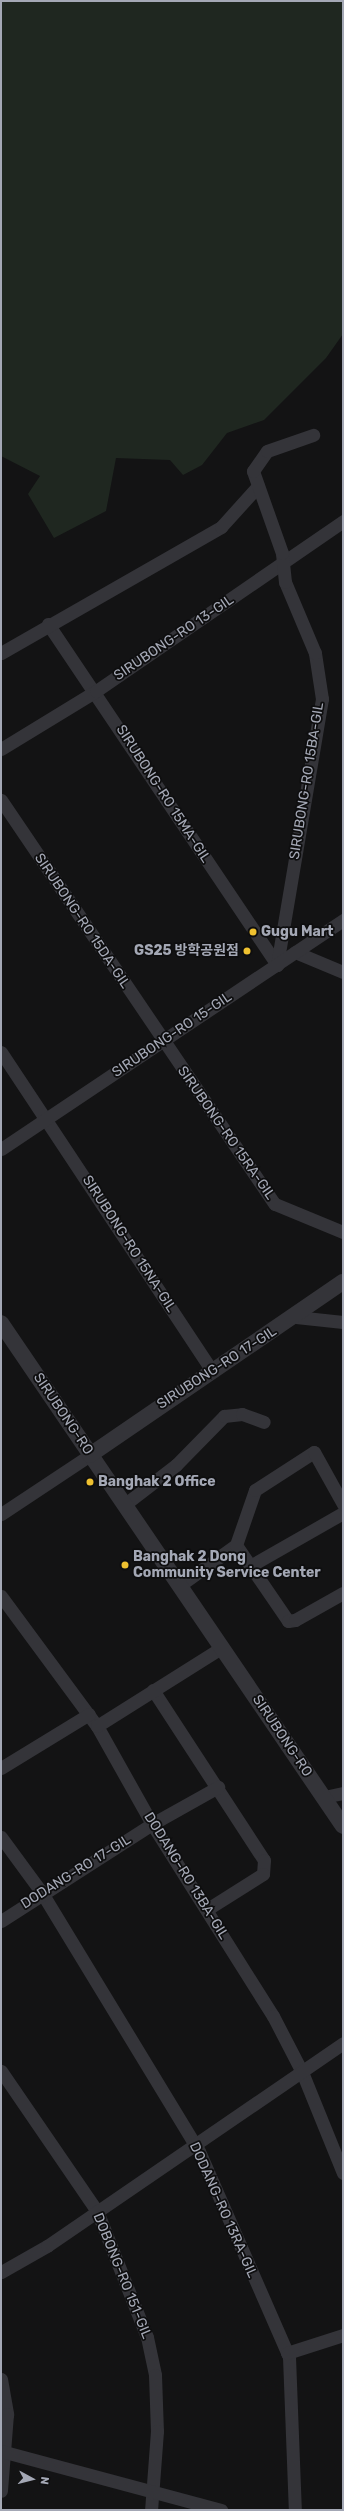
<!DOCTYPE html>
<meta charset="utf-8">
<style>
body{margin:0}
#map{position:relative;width:344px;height:2511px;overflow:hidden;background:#131314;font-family:Rubik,"Noto Sans KR",sans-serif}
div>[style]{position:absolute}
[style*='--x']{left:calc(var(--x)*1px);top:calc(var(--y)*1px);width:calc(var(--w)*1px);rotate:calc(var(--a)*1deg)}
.green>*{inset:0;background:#1f2720}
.minor>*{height:13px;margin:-6.5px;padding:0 6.5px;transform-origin:6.5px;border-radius:6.5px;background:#343439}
.tertiary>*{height:16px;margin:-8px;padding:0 8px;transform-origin:8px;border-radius:8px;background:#343439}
.dots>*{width:11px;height:11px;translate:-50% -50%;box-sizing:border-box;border:2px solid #0e0e0f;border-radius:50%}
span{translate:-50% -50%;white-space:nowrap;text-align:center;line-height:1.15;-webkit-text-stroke:3.5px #0e0e0f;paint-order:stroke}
.street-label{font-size:14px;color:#a4a8b5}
.poi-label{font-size:14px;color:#a4a8b5;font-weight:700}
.left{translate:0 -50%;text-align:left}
.right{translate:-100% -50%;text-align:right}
.frame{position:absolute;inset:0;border:2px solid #a4a8b5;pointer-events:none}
.north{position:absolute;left:12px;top:2459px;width:40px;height:40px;-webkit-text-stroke:3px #0e0e0f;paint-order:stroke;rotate:97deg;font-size:11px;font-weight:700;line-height:16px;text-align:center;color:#a4a8b5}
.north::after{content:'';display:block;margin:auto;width:14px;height:18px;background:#a4a8b5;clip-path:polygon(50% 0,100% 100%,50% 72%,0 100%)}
</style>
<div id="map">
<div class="green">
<i style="clip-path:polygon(1px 1px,343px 1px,343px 334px,326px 358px,264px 420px,227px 433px,202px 465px,183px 475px,170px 460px,116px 458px,106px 511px,54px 538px,28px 494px,40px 476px,1px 456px)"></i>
</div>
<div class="minor">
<i style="--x:48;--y:624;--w:411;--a:56.1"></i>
<i style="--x:1;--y:653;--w:254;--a:-29.8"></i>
<i style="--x:221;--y:527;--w:55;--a:-47.9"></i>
<i style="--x:1;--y:749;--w:111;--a:-31.4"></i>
<i style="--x:96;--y:691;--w:300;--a:-34.5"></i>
<i style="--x:1;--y:800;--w:488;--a:55.9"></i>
<i style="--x:275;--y:1204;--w:74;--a:22.4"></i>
<i style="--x:295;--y:952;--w:52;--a:22.6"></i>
<i style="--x:277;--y:965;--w:270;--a:-80.4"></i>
<i style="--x:322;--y:699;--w:47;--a:-98.7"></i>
<i style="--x:315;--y:653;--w:77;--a:-112.9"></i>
<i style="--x:285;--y:582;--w:29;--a:-96"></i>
<i style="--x:282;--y:553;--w:87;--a:-109.5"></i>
<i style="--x:253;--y:471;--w:24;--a:-55"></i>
<i style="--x:267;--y:451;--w:49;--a:-19.2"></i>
<i style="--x:1;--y:1052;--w:380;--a:56.5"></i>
<i style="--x:1;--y:1149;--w:412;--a:-33.8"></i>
<i style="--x:296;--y:1317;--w:47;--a:6.1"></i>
<i style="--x:124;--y:1505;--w:66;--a:-37.6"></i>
<i style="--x:176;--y:1465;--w:69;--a:-45.6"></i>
<i style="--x:224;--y:1416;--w:18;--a:-6"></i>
<i style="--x:242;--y:1414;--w:23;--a:20"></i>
<i style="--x:1;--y:1514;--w:107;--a:-33.5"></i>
<i style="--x:236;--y:1545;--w:92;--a:55.6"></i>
<i style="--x:288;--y:1621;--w:7;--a:-8"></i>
<i style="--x:295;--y:1620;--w:55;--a:-29.4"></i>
<i style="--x:250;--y:1566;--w:107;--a:-29.7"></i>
<i style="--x:179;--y:1586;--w:70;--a:-35.7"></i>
<i style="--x:236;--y:1545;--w:58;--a:-70.9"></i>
<i style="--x:255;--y:1490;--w:70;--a:-32.8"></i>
<i style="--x:314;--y:1452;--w:60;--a:60.9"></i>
<i style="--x:1;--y:1596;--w:162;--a:53.6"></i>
<i style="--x:97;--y:1726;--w:112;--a:60.7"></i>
<i style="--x:152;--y:1824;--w:227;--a:57.8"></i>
<i style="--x:273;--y:2016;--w:63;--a:62.6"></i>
<i style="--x:302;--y:2072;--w:109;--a:67.9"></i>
<i style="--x:153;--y:1690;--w:203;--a:56.9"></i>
<i style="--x:264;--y:1860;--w:14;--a:94"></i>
<i style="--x:263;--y:1874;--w:67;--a:147.7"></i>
<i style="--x:97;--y:1726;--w:146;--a:-32.2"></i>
<i style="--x:1;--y:1768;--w:103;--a:-31.5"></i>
<i style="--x:324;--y:1797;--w:19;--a:-12"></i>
<i style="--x:1;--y:1837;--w:69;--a:53.8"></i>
<i style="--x:42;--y:1893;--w:302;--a:58.7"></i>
<i style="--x:199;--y:2151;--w:225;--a:66.4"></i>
<i style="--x:289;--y:2357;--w:153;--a:87.8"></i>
<i style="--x:1;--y:1921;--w:179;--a:-32.7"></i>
<i style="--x:152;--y:1824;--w:76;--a:-29.3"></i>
<i style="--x:1;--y:2071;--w:170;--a:55.6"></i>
<i style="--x:97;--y:2211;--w:136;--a:68.4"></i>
<i style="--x:147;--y:2337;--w:39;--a:78"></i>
<i style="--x:155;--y:2375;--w:56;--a:88"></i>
<i style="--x:157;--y:2431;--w:79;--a:94.3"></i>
<i style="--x:1;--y:2272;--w:53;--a:-29.5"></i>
<i style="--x:47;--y:2246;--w:359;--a:-34.4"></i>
<i style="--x:287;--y:2353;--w:59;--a:-17.8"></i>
<i style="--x:1;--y:2379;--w:36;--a:80"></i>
<i style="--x:7;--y:2414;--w:77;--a:94.5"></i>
<i style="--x:1;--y:2451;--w:228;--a:15"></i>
</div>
<div class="tertiary">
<i style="--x:1;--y:1323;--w:608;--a:55.79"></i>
<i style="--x:90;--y:1455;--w:306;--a:-34.4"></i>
</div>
<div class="dots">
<i style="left:253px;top:932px;background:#efc130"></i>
<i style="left:247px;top:951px;background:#efc130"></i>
<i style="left:90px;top:1482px;background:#efc130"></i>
<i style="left:125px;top:1565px;background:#efc130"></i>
</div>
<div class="street-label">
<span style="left:174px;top:638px;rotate:-34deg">SIRUBONG-RO 13-GIL</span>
<span style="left:307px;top:781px;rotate:-81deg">SIRUBONG-RO 15BA-GIL</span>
<span style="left:163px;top:794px;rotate:57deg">SIRUBONG-RO 15MA-GIL</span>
<span style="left:82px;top:921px;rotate:56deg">SIRUBONG-RO 15DA-GIL</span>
<span style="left:172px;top:1035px;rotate:-34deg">SIRUBONG-RO 15-GIL</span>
<span style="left:226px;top:1133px;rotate:55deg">SIRUBONG-RO 15RA-GIL</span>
<span style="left:129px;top:1244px;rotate:57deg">SIRUBONG-RO 15NA-GIL</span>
<span style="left:217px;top:1368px;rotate:-33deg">SIRUBONG-RO 17-GIL</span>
<span style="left:63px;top:1414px;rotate:56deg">SIRUBONG-RO</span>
<span style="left:282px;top:1736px;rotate:56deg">SIRUBONG-RO</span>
<span style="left:76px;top:1872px;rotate:-32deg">DODANG-RO 17-GIL</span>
<span style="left:186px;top:1876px;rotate:58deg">DODANG-RO 13BA-GIL</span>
<span style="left:223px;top:2210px;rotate:66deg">DODANG-RO 13RA-GIL</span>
<span style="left:122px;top:2276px;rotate:68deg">DOBONG-RO 151-GIL</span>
</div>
<div class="poi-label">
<span class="left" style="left:261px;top:932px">Gugu Mart</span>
<span class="right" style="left:239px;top:951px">GS25 방학공원점</span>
<span class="left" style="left:98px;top:1482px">Banghak 2 Office</span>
<span class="left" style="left:133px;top:1565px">Banghak 2 Dong<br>Community Service Center</span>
</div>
<div class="frame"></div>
<div class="north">N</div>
</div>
